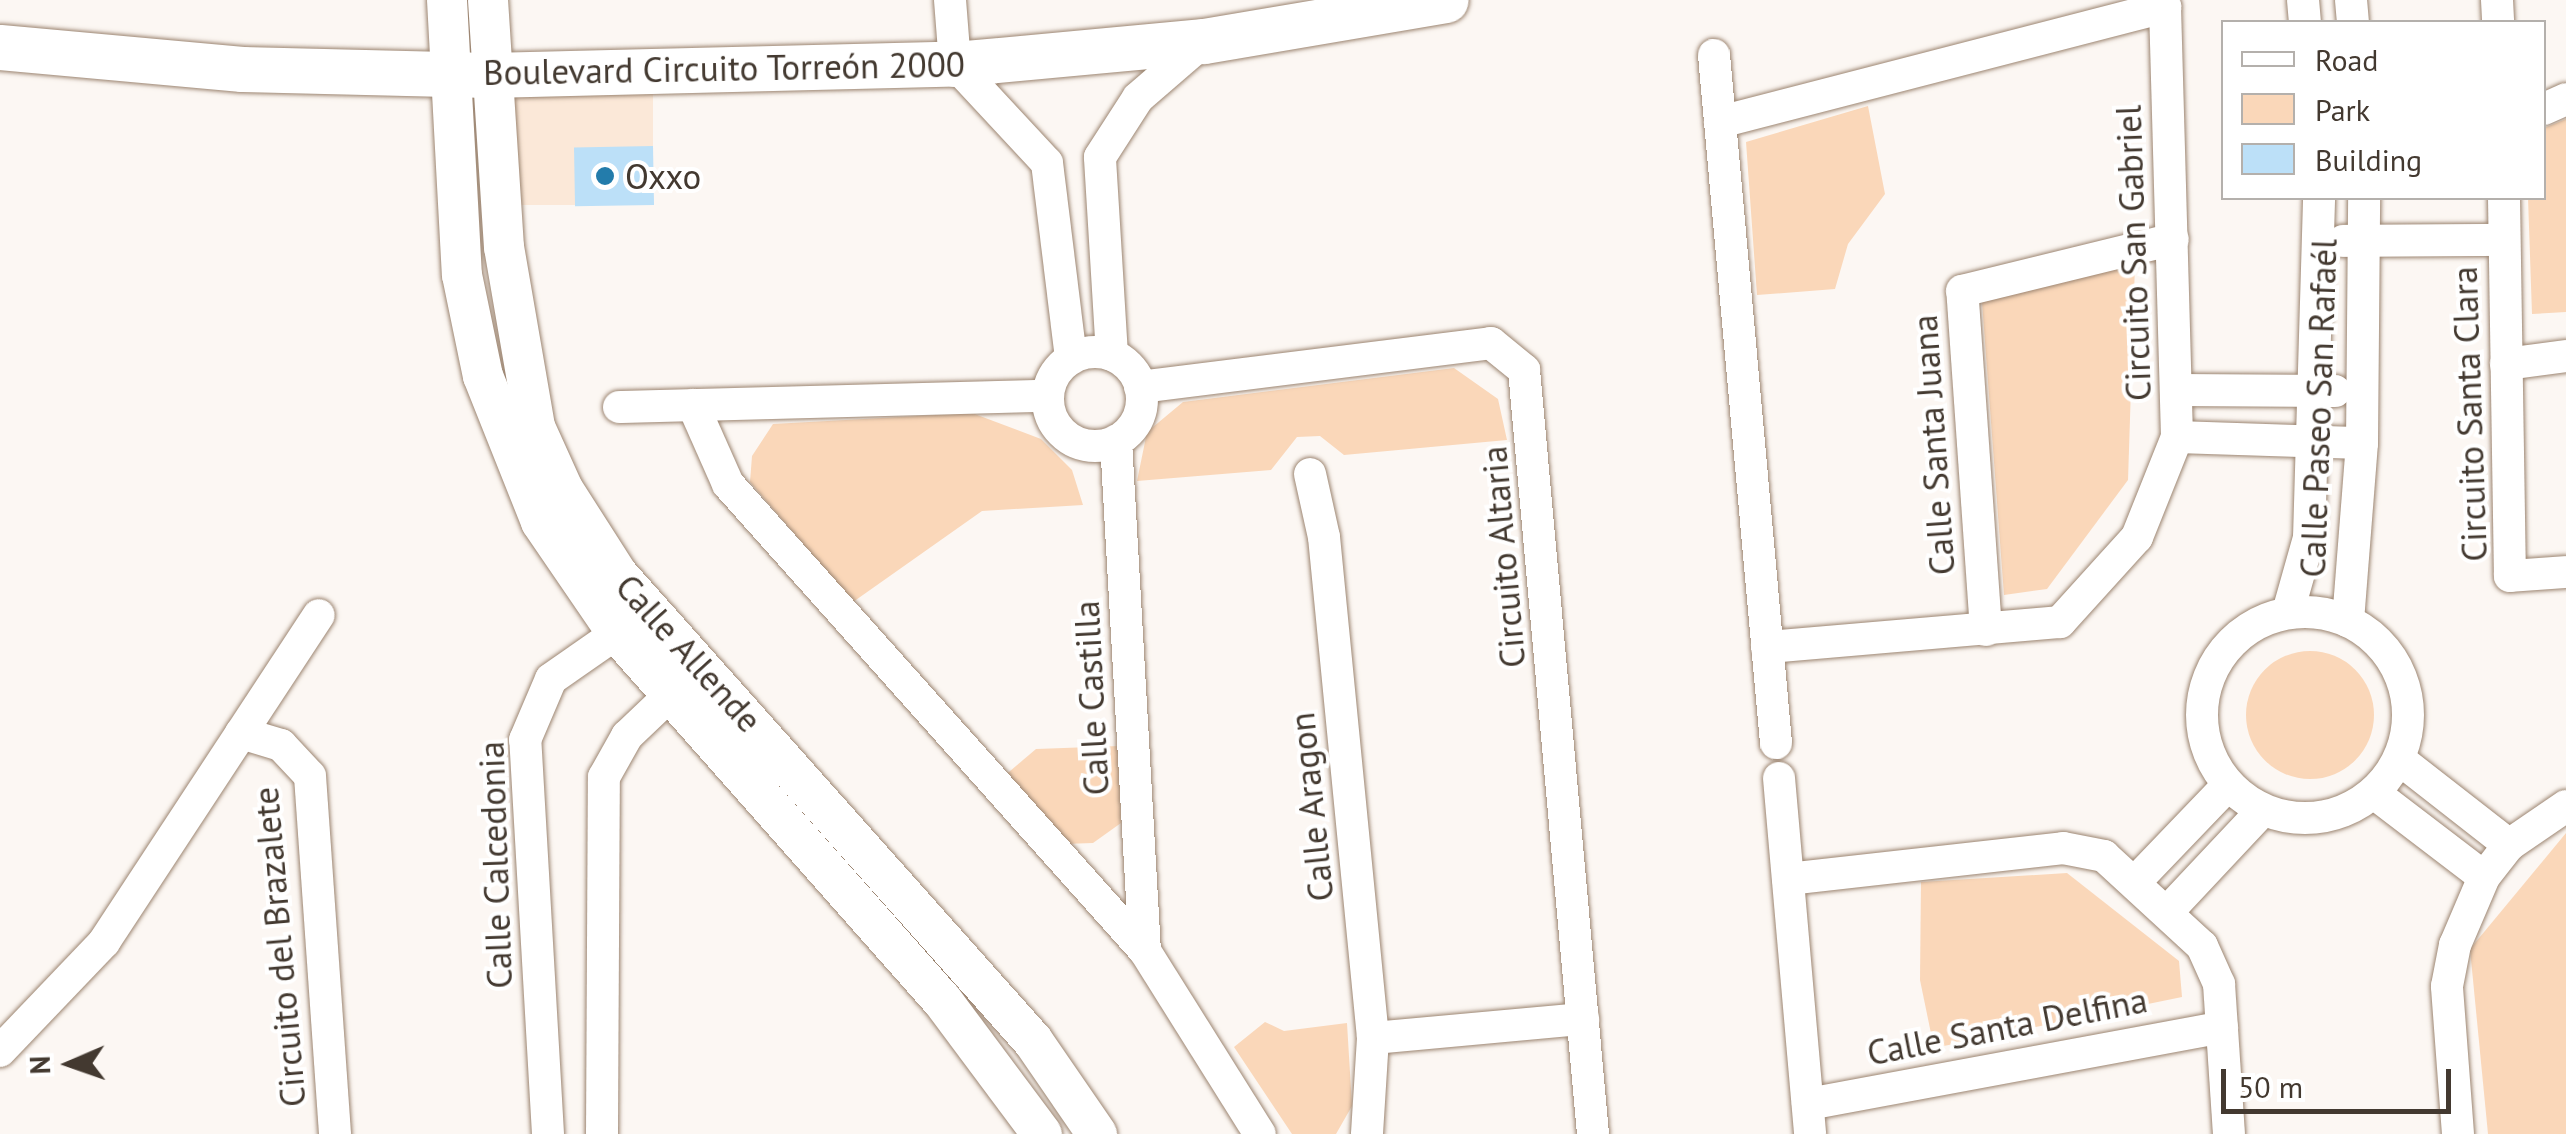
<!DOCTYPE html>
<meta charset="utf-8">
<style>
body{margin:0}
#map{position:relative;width:2566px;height:1134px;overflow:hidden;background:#fcf7f3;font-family:"PT Sans",sans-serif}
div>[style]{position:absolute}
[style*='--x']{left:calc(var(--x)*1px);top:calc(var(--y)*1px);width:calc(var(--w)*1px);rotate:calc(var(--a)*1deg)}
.built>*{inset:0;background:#fbe8d8;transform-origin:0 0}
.green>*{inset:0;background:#fad7b9}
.round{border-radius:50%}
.building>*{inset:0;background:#bce0f8;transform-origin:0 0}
.roads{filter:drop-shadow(0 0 2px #9c8571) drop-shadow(0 0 2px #9c8571)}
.minor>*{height:32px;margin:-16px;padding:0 16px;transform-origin:16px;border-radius:16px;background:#fff}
.minor>.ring{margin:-16px;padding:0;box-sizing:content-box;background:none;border:32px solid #fff;border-radius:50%}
.tertiary>*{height:40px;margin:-20px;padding:0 20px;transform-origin:20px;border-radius:20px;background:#fff}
.secondary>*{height:45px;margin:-22.5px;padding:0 22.5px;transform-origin:22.5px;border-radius:22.5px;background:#fff}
.dots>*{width:28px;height:28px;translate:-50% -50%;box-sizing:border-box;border:5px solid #fff;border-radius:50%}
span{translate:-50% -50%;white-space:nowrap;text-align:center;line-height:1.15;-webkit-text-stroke:8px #fff;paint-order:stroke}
.street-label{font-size:35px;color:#433930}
.poi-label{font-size:35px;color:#433930}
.left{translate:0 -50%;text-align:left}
.legend{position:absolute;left:2221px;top:20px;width:325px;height:180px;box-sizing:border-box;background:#fff;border:2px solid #b4b0ac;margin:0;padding:12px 18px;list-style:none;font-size:30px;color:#433930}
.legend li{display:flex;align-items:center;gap:20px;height:50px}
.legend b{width:50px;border:2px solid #b4b0ac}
.north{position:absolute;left:20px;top:1014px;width:100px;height:100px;-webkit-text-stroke:8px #fff;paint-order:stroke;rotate:268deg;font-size:28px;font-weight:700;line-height:40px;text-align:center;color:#433930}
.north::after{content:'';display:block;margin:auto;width:35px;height:45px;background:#433930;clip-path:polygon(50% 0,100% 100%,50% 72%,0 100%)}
.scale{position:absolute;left:2221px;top:1069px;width:230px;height:45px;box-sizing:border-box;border:5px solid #433930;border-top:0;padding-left:12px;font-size:30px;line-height:35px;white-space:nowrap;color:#433930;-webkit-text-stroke:8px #fff;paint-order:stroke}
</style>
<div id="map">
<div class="built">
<i style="left:653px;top:87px;width:118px;height:144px;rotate:90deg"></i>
</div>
<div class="green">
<i style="clip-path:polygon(1868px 106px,1885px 194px,1848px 244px,1835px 289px,1757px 295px,1746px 142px)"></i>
<i style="clip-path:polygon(2566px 119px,2566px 312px,2532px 314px,2528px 198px,2544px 198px,2544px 128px)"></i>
<i style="clip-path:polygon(2135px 264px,2128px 480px,2047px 589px,2004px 595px,1982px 302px)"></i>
<i style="clip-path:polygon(1454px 368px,1498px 399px,1507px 440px,1344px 455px,1320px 436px,1297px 437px,1271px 470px,1137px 481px,1147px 432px,1183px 402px)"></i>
<i style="clip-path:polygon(972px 413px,1041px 439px,1072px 470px,1083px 505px,982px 511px,853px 602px,750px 482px,752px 456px,773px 424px)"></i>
<i class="round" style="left:2246px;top:651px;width:128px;height:128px"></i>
<i style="clip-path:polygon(1119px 746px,1121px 823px,1093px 843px,1064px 844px,1003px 777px,1036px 749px)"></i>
<i style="clip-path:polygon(2566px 833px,2566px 1134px,2488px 1134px,2470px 949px)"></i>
<i style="clip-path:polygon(2067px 873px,2179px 961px,2182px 997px,1934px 1048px,1920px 980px,1921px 882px)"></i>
<i style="clip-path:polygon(1265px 1022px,1284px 1031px,1347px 1023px,1352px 1106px,1336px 1134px,1292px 1134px,1234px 1047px)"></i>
</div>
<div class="building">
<i style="left:653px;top:146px;width:59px;height:79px;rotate:89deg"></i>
</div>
<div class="roads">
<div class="minor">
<i style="--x:950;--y:0;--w:64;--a:85.5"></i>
<i style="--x:955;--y:64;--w:135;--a:47.1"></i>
<i style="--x:1047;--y:163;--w:197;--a:83"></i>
<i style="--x:2303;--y:0;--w:22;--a:85"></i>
<i style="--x:2351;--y:0;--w:22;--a:85"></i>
<i style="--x:2497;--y:0;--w:22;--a:87"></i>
<i style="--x:1714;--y:55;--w:691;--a:84.85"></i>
<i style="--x:2544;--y:109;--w:24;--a:-24"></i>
<i style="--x:1720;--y:122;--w:460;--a:-14.5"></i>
<i style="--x:2165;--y:7;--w:430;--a:88.4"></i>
<i style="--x:2177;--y:437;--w:108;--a:111.8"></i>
<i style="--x:2137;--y:537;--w:115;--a:132.2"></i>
<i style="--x:2060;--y:622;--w:294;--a:175.1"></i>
<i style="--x:2504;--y:198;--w:378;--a:89.1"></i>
<i style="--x:2510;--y:576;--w:56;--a:-4.1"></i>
<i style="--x:2343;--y:241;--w:161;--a:-0.4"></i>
<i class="ring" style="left:1048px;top:352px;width:62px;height:62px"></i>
<i style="--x:1112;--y:355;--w:198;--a:-93.5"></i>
<i style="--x:1100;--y:157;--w:70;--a:-57.2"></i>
<i style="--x:1138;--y:98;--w:87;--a:-40.8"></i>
<i style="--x:2506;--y:364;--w:61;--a:-7.6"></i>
<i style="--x:1140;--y:387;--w:354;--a:-7.1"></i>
<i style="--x:1491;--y:343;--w:43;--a:39.3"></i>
<i style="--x:1524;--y:370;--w:767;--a:84.84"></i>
<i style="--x:2178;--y:390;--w:157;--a:0.4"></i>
<i style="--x:693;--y:405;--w:86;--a:66.1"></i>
<i style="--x:728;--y:484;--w:626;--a:48.24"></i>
<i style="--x:1145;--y:951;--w:216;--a:57.9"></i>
<i style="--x:619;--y:407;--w:429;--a:-1.5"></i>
<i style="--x:2177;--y:437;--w:185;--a:1.9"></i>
<i style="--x:1116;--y:441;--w:511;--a:86.75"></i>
<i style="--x:1310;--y:474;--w:65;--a:77.5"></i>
<i style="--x:1324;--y:537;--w:503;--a:84.41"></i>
<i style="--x:1373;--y:1038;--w:96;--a:93.6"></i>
<i class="ring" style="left:2202px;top:612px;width:174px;height:174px"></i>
<i style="--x:2288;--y:612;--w:77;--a:-74.2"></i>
<i style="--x:2309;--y:538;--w:340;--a:-88.3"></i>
<i style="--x:2348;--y:621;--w:179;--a:-85.5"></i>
<i style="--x:2362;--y:443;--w:245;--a:-89.5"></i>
<i style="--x:1986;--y:630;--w:340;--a:-94"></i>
<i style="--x:1962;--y:291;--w:217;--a:-13.8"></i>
<i style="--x:241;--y:733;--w:42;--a:16.7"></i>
<i style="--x:281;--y:745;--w:42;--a:46.9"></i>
<i style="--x:310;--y:776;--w:359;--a:86"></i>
<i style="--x:2399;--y:759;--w:140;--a:38"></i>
<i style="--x:1779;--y:778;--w:357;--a:85"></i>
<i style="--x:2374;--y:793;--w:138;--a:37.4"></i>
<i style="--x:1788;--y:879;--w:277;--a:-6.4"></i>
<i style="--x:2063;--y:848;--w:42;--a:11"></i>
<i style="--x:2104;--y:856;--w:133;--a:42.6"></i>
<i style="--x:2202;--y:946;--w:42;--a:65.9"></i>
<i style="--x:2219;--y:984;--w:150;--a:86.2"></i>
<i style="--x:2136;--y:881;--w:133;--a:-46.2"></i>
<i style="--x:2169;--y:910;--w:137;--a:-46.8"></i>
<i style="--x:1373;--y:1038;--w:211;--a:-5.2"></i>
<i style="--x:0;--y:1051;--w:151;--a:-46.3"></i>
<i style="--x:104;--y:942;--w:391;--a:-56.7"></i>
<i style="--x:1808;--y:1104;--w:421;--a:-10.5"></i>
<i style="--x:548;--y:1134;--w:395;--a:-93.3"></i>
<i style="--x:525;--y:740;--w:66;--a:-66.9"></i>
<i style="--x:551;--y:679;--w:80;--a:-34.9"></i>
<i style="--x:602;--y:1134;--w:357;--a:-89.7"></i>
<i style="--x:604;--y:777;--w:47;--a:-60.7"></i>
<i style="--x:627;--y:736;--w:58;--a:-43.6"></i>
<i style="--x:2458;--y:1134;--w:148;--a:-94.3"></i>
<i style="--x:2447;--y:986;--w:42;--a:-79"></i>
<i style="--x:2455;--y:945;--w:74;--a:-66.9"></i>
<i style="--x:2484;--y:877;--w:41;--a:-52"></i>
<i style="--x:2509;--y:845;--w:69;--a:-34.4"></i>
</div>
<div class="tertiary">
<i style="--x:447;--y:0;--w:275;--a:86.9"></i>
<i style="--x:462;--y:275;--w:103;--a:78.3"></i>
<i style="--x:483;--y:376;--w:157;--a:68.3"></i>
<i style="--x:541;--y:522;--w:135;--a:55.6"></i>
<i style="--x:617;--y:633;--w:490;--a:48.5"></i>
<i style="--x:942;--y:1000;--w:167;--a:53.3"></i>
<i style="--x:488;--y:0;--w:248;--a:86.3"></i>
<i style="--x:504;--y:247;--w:183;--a:80.2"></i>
<i style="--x:535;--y:427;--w:68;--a:65.7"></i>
<i style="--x:563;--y:489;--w:102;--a:57.4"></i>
<i style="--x:618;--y:575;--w:624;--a:48.31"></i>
<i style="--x:1033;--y:1041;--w:113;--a:55.5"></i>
</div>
<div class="secondary">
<i style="--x:0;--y:47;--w:243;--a:5.2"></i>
<i style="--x:242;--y:69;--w:247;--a:1.4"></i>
<i style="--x:489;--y:75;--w:466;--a:-1.4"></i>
<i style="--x:955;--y:64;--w:250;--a:-5.3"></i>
<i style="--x:1204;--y:41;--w:245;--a:-9.6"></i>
</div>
</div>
<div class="dots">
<i style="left:605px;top:176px;background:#237cab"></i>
</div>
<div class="street-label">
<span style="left:724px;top:68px;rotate:-1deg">Boulevard Circuito Torreón 2000</span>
<span style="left:2133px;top:253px;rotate:-92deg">Circuito San Gabriel</span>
<span style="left:2318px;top:408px;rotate:-88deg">Calle Paseo San Rafaél</span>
<span style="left:2469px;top:414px;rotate:-92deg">Circuito Santa Clara</span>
<span style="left:1933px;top:445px;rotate:-94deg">Calle Santa Juana</span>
<span style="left:1503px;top:557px;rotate:-95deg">Circuito Altaria</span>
<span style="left:689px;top:653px;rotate:48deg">Calle Allende</span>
<span style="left:1091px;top:698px;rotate:-93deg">Calle Castilla</span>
<span style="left:1311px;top:807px;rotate:-96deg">Calle Aragon</span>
<span style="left:495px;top:865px;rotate:-92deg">Calle Calcedonia</span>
<span style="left:279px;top:947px;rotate:-95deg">Circuito del Brazalete</span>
<span style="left:2007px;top:1026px;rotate:-11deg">Calle Santa Delfina</span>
</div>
<div class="poi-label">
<span class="left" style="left:625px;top:176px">Oxxo</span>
</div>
<ul class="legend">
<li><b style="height:12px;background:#fff"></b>Road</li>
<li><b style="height:28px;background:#fad7b9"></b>Park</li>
<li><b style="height:28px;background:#bce0f8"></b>Building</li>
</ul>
<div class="north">N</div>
<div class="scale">50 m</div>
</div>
